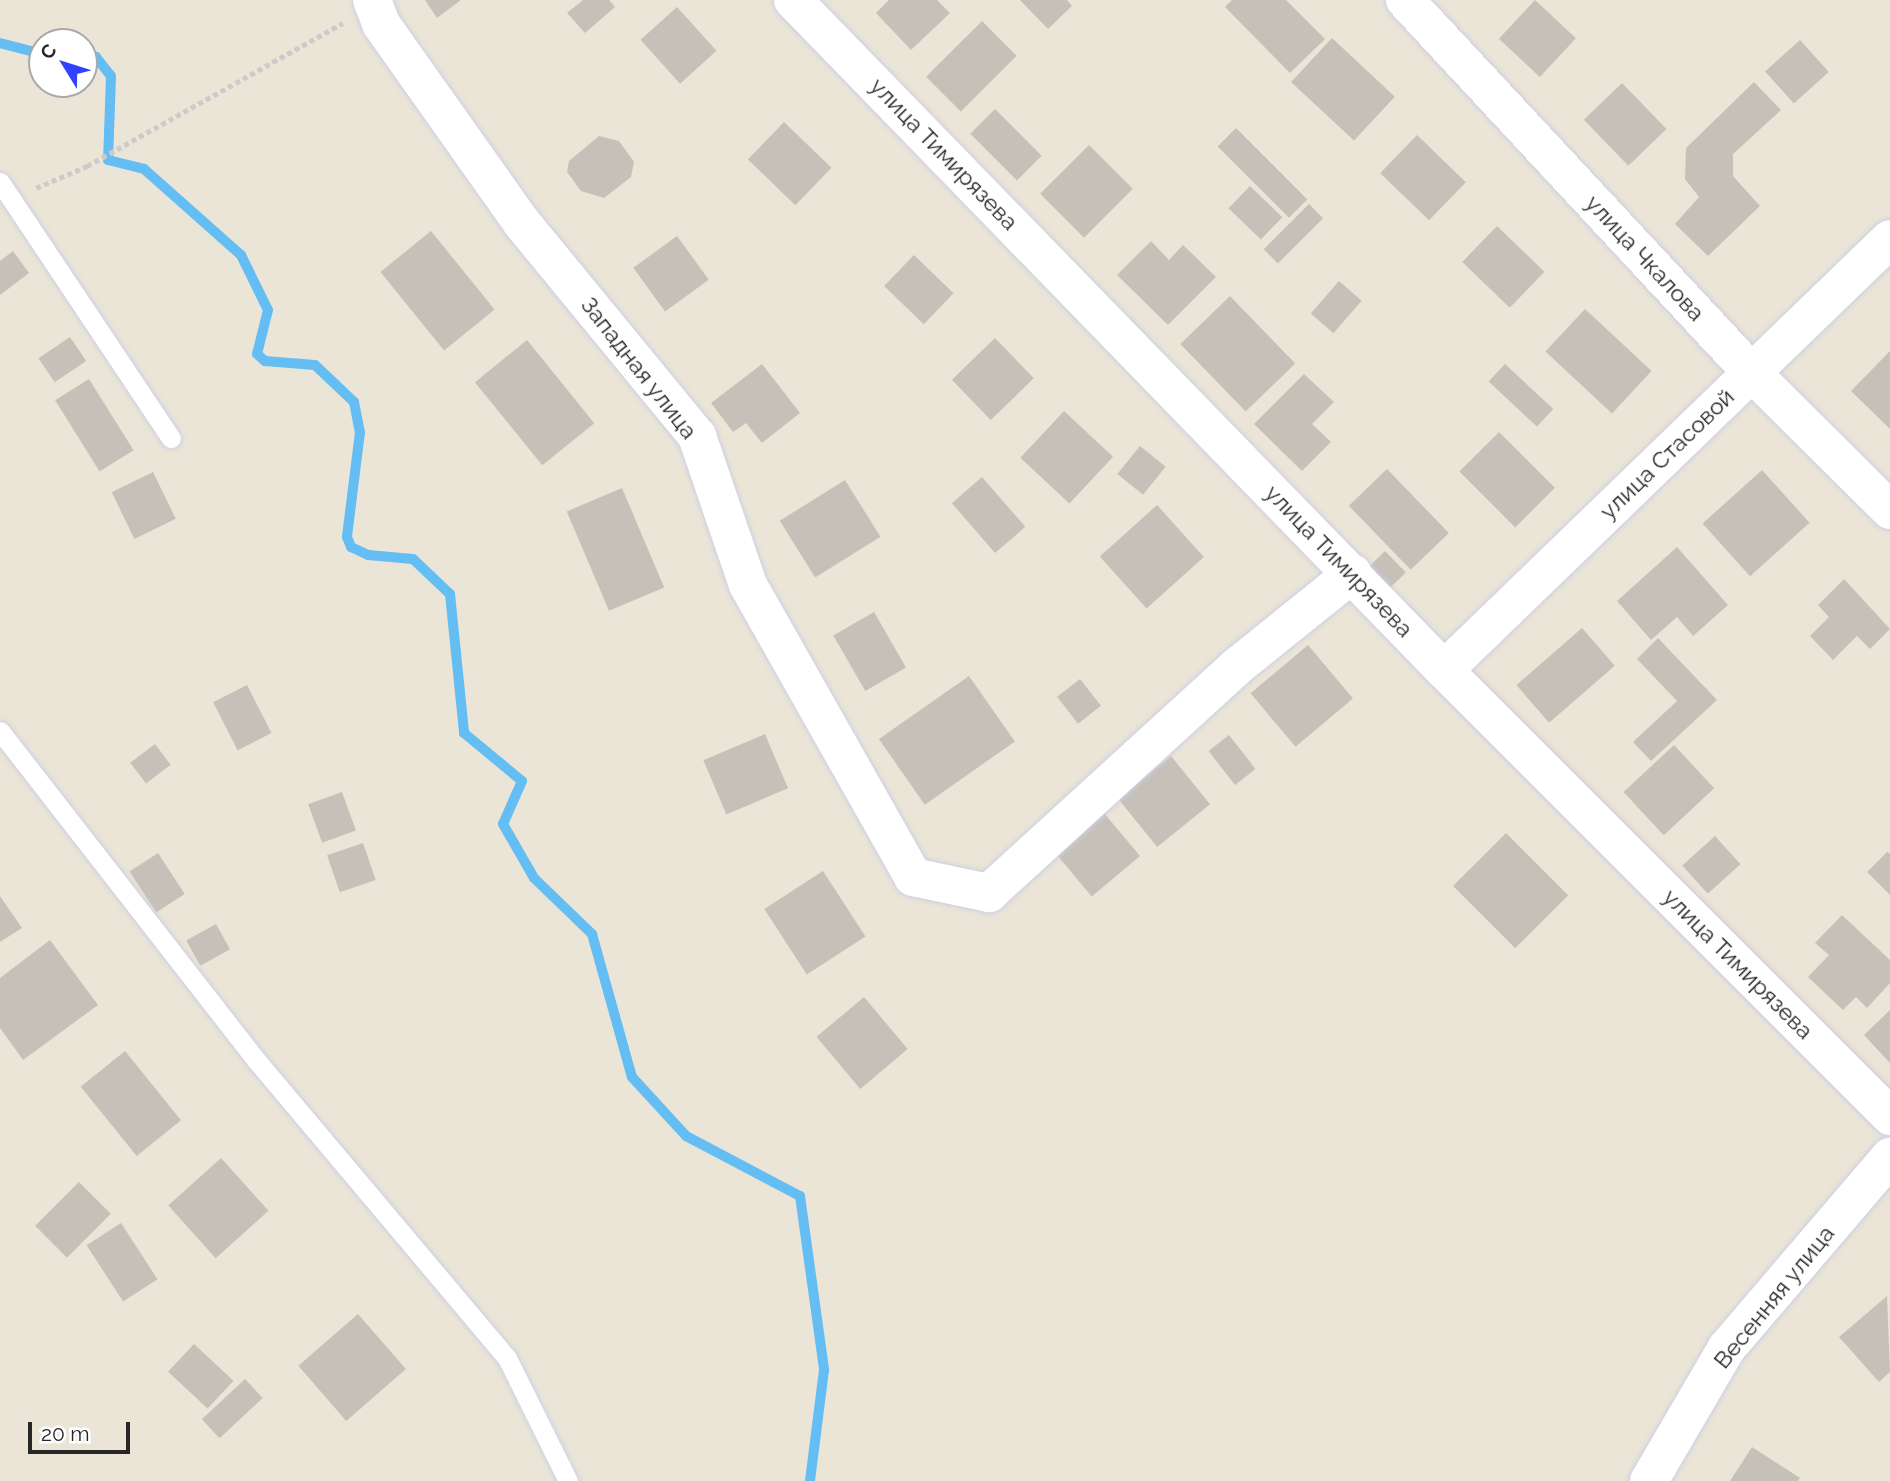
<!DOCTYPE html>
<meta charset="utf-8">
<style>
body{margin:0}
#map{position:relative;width:1890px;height:1481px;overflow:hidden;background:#ebe5d7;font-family:Raleway,sans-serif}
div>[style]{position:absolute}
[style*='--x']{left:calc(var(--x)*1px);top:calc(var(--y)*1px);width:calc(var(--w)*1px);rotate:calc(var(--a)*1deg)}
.stream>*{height:10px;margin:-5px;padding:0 5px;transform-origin:5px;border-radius:5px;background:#64bef4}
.building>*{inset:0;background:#c6c1b8;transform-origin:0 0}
.path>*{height:4.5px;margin-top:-2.25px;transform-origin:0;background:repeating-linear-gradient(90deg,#cbcbcb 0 5px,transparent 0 8.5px)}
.roads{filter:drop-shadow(0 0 2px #cdcfe2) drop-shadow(0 0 2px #cdcfe2)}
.lane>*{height:19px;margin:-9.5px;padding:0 9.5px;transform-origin:9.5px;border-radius:9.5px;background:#fff}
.street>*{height:38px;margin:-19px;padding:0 19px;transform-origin:19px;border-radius:19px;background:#fff}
span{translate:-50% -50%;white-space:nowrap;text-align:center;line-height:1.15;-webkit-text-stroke:7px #fff;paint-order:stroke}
.street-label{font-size:23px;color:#272727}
.north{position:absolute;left:28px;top:28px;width:70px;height:70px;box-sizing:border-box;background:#fff;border:2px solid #a9a9a9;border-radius:50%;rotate:308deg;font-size:19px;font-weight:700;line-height:28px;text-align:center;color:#272727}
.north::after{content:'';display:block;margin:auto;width:24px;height:32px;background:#3041ff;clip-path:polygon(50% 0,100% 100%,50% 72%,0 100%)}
.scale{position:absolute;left:28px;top:1422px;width:102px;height:32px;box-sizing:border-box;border:4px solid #272727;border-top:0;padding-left:9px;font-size:21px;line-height:24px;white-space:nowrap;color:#272727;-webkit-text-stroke:5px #fff;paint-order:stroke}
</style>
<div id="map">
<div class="stream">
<i style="--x:0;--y:43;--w:43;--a:14.7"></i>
<i style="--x:84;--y:53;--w:13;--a:18"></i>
<i style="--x:96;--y:57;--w:24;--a:52"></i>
<i style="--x:111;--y:76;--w:84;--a:92"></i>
<i style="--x:108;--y:160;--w:37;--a:14"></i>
<i style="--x:144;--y:169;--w:130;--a:41.6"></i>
<i style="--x:241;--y:255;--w:61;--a:63.9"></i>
<i style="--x:268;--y:310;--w:45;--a:104"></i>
<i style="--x:257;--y:354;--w:11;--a:41"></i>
<i style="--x:265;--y:361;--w:50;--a:4.6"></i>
<i style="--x:315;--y:365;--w:54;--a:43.5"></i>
<i style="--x:354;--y:402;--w:31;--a:79"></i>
<i style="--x:360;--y:432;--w:106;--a:97.1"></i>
<i style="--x:347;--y:537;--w:11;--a:68"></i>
<i style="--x:351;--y:547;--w:19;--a:25"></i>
<i style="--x:368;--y:555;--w:45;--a:5.1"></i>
<i style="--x:413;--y:559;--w:51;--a:43.4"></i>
<i style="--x:450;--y:594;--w:140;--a:84.2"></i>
<i style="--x:464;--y:733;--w:75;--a:39.6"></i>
<i style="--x:522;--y:781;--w:47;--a:113.8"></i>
<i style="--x:503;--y:824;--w:62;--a:60.1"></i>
<i style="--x:534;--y:878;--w:81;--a:44"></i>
<i style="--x:592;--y:934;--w:148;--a:74.4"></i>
<i style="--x:632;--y:1077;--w:80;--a:47.5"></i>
<i style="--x:686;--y:1136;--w:129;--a:27.8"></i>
<i style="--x:800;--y:1196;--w:176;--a:82.1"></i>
<i style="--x:824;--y:1370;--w:112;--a:97.2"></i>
</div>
<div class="building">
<i style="clip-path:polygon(425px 0,461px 0,437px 18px)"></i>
<i style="clip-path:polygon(583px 0,609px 0,615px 7px,585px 33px,567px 13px)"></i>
<i style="clip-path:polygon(889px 0,937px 0,950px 13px,911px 50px,876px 13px)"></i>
<i style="clip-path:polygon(1020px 0,1067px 0,1072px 6px,1048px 29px)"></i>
<i style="clip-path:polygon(1232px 0,1286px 0,1325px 39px,1290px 73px,1225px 7px)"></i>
<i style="left:1535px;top:0;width:56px;height:53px;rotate:43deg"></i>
<i style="left:677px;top:7px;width:59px;height:49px;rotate:48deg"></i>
<i style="left:982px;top:21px;width:49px;height:79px;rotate:45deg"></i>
<i style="left:1332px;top:38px;width:86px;height:60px;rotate:43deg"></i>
<i style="left:1800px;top:40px;width:43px;height:47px;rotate:48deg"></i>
<i style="clip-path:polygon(1754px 82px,1781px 110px,1733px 154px,1733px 176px,1760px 206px,1708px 256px,1675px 224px,1699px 197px,1685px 179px,1686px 148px)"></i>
<i style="left:1622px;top:83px;width:64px;height:53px;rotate:46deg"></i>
<i style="left:995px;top:109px;width:66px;height:35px;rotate:45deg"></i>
<i style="left:784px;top:122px;width:66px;height:52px;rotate:44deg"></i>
<i style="left:1236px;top:128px;width:101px;height:26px;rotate:45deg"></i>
<i style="left:1417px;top:135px;width:68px;height:53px;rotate:44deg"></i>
<i style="clip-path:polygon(599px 136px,619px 141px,634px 162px,631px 177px,604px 198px,581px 191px,567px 172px,569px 161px)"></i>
<i style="left:1089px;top:145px;width:62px;height:69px;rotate:45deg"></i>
<i style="left:1250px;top:186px;width:45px;height:31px;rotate:44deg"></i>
<i style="left:1309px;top:204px;width:20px;height:64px;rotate:45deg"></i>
<i style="left:1497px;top:226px;width:66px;height:50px;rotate:44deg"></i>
<i style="left:431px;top:231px;width:101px;height:65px;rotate:51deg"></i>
<i style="left:677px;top:236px;width:54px;height:54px;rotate:54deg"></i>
<i style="clip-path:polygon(1151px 241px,1169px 260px,1183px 245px,1216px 277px,1168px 325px,1117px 275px)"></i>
<i style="clip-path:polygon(13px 251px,29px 273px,0 295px,0 261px)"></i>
<i style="left:914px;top:255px;width:55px;height:43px;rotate:44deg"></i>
<i style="left:1339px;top:281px;width:30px;height:43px;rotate:41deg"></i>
<i style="left:1230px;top:296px;width:94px;height:69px;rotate:46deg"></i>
<i style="left:1585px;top:309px;width:91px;height:58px;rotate:43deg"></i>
<i style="left:70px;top:337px;width:29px;height:38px;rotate:56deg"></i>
<i style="left:995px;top:338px;width:56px;height:60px;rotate:46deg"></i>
<i style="left:527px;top:340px;width:107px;height:67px;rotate:51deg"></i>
<i style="clip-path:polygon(1890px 351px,1890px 429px,1851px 391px)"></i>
<i style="clip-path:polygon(762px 364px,800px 413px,762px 443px,746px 423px,733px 432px,711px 403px)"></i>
<i style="left:1505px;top:364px;width:66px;height:24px;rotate:43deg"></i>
<i style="clip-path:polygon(1304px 374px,1334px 402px,1312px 424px,1331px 442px,1302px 471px,1254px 424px)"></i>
<i style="left:89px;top:379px;width:84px;height:40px;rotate:58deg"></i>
<i style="left:1064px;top:411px;width:67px;height:64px;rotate:43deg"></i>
<i style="left:1499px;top:432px;width:79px;height:56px;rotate:45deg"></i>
<i style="left:1140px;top:446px;width:33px;height:36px;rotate:39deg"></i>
<i style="left:1387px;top:469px;width:89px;height:53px;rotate:46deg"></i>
<i style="left:1762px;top:470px;width:71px;height:80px;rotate:48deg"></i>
<i style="left:153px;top:472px;width:52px;height:46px;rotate:64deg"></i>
<i style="left:982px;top:477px;width:66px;height:40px;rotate:49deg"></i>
<i style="left:845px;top:480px;width:67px;height:77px;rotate:58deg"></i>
<i style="left:622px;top:488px;width:108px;height:60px;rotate:67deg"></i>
<i style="left:1157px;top:505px;width:70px;height:77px;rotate:48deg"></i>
<i style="clip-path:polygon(1677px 547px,1728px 605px,1693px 636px,1677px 617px,1651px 640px,1617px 601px)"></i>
<i style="left:1385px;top:551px;width:30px;height:24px;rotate:46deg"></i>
<i style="clip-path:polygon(1844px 579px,1890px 629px,1870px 649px,1857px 636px,1833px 660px,1810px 636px,1829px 617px,1818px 605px)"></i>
<i style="left:874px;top:612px;width:64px;height:47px;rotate:60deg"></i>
<i style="left:1582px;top:628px;width:50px;height:87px;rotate:49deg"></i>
<i style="clip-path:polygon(1658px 638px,1717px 700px,1651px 761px,1633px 742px,1677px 701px,1637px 659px)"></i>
<i style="left:1308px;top:645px;width:70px;height:75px;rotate:50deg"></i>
<i style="left:969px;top:676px;width:80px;height:110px;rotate:55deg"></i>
<i style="left:1080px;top:679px;width:34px;height:29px;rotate:52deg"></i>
<i style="left:247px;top:685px;width:54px;height:38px;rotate:63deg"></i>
<i style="left:765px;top:734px;width:59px;height:67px;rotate:67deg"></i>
<i style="left:1229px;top:735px;width:43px;height:26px;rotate:52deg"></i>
<i style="left:155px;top:744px;width:26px;height:31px;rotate:53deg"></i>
<i style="left:1674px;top:745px;width:59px;height:69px;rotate:47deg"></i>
<i style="left:1171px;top:756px;width:62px;height:68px;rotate:51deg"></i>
<i style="left:342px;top:792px;width:41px;height:36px;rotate:70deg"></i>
<i style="left:1104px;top:813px;width:56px;height:63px;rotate:50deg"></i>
<i style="left:1506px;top:833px;width:88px;height:75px;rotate:45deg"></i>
<i style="left:1715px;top:836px;width:38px;height:44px;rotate:48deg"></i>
<i style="left:363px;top:843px;width:39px;height:38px;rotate:71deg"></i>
<i style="clip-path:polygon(1887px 852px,1890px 854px,1890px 895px,1867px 872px)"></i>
<i style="left:158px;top:853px;width:49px;height:34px;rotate:57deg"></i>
<i style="left:823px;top:871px;width:78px;height:70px;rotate:57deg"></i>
<i style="clip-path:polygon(0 896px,22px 928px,0 942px)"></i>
<i style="clip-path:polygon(1842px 915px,1890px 960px,1890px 983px,1867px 1008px,1856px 997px,1843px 1010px,1808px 977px,1829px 955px,1815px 943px)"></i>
<i style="left:216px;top:924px;width:29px;height:34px;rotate:61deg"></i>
<i style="clip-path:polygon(50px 940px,98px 1005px,23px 1060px,0 1028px,0 978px)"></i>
<i style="left:864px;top:997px;width:68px;height:62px;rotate:50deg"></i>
<i style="clip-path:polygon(1890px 1010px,1890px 1063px,1864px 1035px)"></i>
<i style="left:125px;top:1051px;width:89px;height:57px;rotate:51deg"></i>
<i style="left:221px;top:1158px;width:71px;height:71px;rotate:48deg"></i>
<i style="left:79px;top:1182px;width:45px;height:62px;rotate:45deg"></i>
<i style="left:121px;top:1223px;width:67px;height:41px;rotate:57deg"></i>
<i style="clip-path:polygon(1887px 1296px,1890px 1372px,1879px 1382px,1839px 1337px)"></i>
<i style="left:358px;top:1314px;width:73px;height:79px;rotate:49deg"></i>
<i style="left:194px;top:1344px;width:54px;height:38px;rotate:43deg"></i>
<i style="left:245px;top:1379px;width:26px;height:59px;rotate:47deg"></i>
<i style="clip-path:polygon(1752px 1447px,1800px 1478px,1798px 1481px,1730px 1481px)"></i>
</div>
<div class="path">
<i style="--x:36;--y:188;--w:56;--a:-23.3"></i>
<i style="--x:87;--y:166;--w:293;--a:-29.2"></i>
</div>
<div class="roads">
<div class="lane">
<i style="--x:0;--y:182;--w:308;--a:56.3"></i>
<i style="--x:0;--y:731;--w:417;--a:52.1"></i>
<i style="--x:256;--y:1060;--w:390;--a:49.9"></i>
<i style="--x:507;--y:1358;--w:137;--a:63.6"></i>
</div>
<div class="street">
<i style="--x:372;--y:0;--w:26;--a:69"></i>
<i style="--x:381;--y:24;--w:244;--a:54.7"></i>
<i style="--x:522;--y:223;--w:276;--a:50.6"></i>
<i style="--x:697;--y:436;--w:157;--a:71.1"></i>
<i style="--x:748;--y:585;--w:335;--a:60.5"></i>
<i style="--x:913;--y:877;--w:78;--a:11.9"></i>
<i style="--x:989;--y:893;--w:333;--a:-42.4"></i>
<i style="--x:1235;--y:668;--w:151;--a:-38.8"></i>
<i style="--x:793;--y:0;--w:934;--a:45.82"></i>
<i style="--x:1444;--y:670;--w:631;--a:45"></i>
<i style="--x:1405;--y:0;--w:508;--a:47.07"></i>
<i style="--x:1751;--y:372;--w:196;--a:44.8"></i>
<i style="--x:1444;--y:670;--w:620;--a:-44.02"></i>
<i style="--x:1649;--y:1481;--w:153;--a:-59.7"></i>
<i style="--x:1726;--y:1349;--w:253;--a:-49.5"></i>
</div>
</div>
<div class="street-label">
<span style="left:944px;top:154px;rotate:46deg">улица Тимирязева</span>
<span style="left:1645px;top:258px;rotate:47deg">улица Чкалова</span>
<span style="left:639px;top:368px;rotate:52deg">Западная улица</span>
<span style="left:1667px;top:454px;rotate:-44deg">улица Стасовой</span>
<span style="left:1339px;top:561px;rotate:46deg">улица Тимирязева</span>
<span style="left:1738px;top:964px;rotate:45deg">улица Тимирязева</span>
<span style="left:1774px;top:1297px;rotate:-51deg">Весенняя улица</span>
</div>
<div class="north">С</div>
<div class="scale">20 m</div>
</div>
